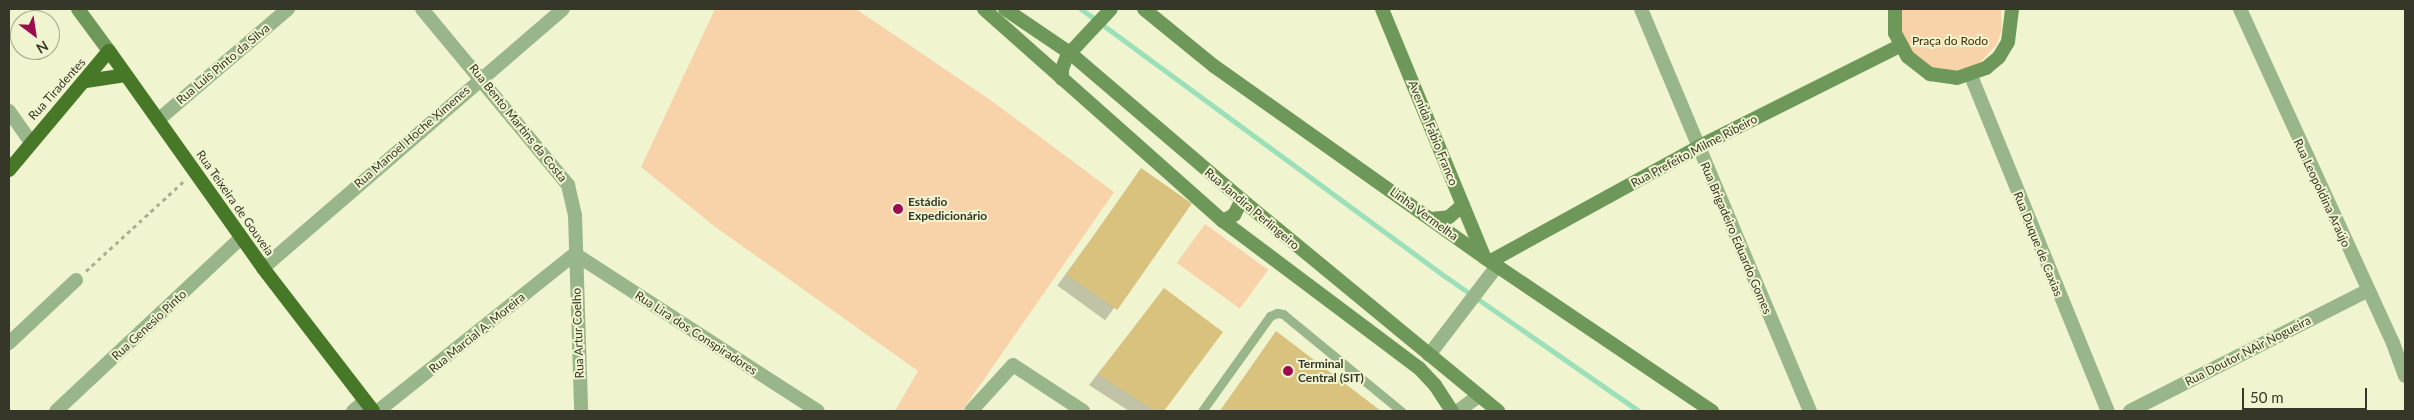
<!DOCTYPE html>
<meta charset="utf-8">
<style>
body{margin:0}
#map{position:relative;width:2414px;height:420px;overflow:hidden;background:#f0f4cf;font-family:Lato,sans-serif}
div>[style]{position:absolute}
[style*='--x']{left:calc(var(--x)*1px);top:calc(var(--y)*1px);width:calc(var(--w)*1px);rotate:calc(var(--a)*1deg)}
.green>*{inset:0;background:#f8d3aa;transform-origin:0 0}
.shadow>*{inset:0;background:#0003;transform-origin:0 0}
.stream>*{height:5px;margin:-2.5px;padding:0 2.5px;transform-origin:2.5px;border-radius:2.5px;background:#9be0b8}
.building>*{inset:0;background:#d9c17e;transform-origin:0 0}
.path>*{height:3px;margin-top:-1.5px;transform-origin:0;background:repeating-linear-gradient(90deg,#abae92 0 4px,transparent 0 8px)}
.service>*{height:9px;margin:-4.5px;padding:0 4.5px;transform-origin:4.5px;border-radius:4.5px;background:#99b68b}
.pedestrian>*{height:14px;margin:-7px;padding:0 7px;transform-origin:7px;border-radius:7px;background:#99b68b}
.minor>*{height:14px;margin:-7px;padding:0 7px;transform-origin:7px;border-radius:7px;background:#99b68b}
.tertiary>*{height:14px;margin:-7px;padding:0 7px;transform-origin:7px;border-radius:7px;background:#99b68b}
.secondary>*{height:14px;margin:-7px;padding:0 7px;transform-origin:7px;border-radius:7px;background:#6e9859}
.trunk>*{height:14px;margin:-7px;padding:0 7px;transform-origin:7px;border-radius:7px;background:#467828}
.dots>*{width:14px;height:14px;translate:-50% -50%;box-sizing:border-box;border:2px solid #f0f4cf;border-radius:50%}
span{translate:-50% -50%;white-space:nowrap;text-align:center;line-height:1.15;-webkit-text-stroke:4px #f0f4cf;paint-order:stroke}
.park-label{font-size:12px;color:#492900}
.street-label{font-size:12px;color:#363729}
.poi-label{font-size:12px;color:#363729;font-weight:700}
.left{translate:0 -50%;text-align:left}
.frame{position:absolute;inset:0;border:10px solid #363729;pointer-events:none}
.north{position:absolute;left:10px;top:10px;width:50px;height:50px;box-sizing:border-box;background:#f0f4cf;border:1px solid #a6a88d;border-radius:50%;rotate:149deg;font-size:14px;font-weight:700;line-height:20px;text-align:center;color:#363729}
.north::after{content:'';display:block;margin:auto;width:18px;height:22px;background:#9f0a51;clip-path:polygon(50% 0,100% 100%,50% 72%,0 100%)}
.scale{position:absolute;left:2242px;top:388px;width:125px;height:22px;box-sizing:border-box;border:2px solid #363729;border-top:0;padding-left:6px;font-size:15px;line-height:18px;white-space:nowrap;color:#363729;-webkit-text-stroke:4px #f0f4cf;paint-order:stroke}
</style>
<div id="map">
<div class="green">
<i style="clip-path:polygon(715px 9px,856px 9px,989px 99px,1114px 192px,962px 411px,895px 411px,918px 371px,714px 226px,641px 167px)"></i>
<i style="clip-path:polygon(1900px 9px,2001px 9px,2002px 29px,1997px 44px,1978px 65px,1956px 72px,1935px 70px,1914px 58px,1900px 33px)"></i>
<i style="left:1205px;top:224px;width:78px;height:48px;rotate:36deg"></i>
</div>
<div class="shadow">
<i style="left:1142px;top:169px;width:59px;height:144px;rotate:36deg"></i>
<i style="clip-path:polygon(1164px 290px,1221px 332px,1163px 411px,1129px 411px,1089px 385px)"></i>
<i style="clip-path:polygon(1276px 333px,1379px 411px,1220px 411px)"></i>
</div>
<div class="stream">
<i style="--x:1081;--y:9;--w:453;--a:36.3"></i>
<i style="--x:1446;--y:277;--w:235;--a:34.8"></i>
</div>
<div class="building">
<i style="left:1141px;top:168px;width:62px;height:130px;rotate:35deg"></i>
<i style="clip-path:polygon(1164px 288px,1223px 332px,1164px 411px,1155px 411px,1098px 374px)"></i>
<i style="clip-path:polygon(1276px 331px,1381px 411px,1220px 411px)"></i>
</div>
<div class="path">
<i style="--x:86;--y:271;--w:134;--a:-42.6"></i>
</div>
<div class="service">
<i style="--x:1202;--y:411;--w:117;--a:-54.4"></i>
<i style="--x:1270;--y:316;--w:8;--a:-23"></i>
<i style="--x:1277;--y:313;--w:6;--a:9"></i>
<i style="--x:1283;--y:314;--w:153;--a:39.4"></i>
</div>
<div class="pedestrian">
<i style="--x:1429;--y:355;--w:112;--a:-52.6"></i>
</div>
<div class="minor">
<i style="--x:422;--y:9;--w:229;--a:50.3"></i>
<i style="--x:568;--y:185;--w:31;--a:77"></i>
<i style="--x:575;--y:215;--w:196;--a:88.2"></i>
<i style="--x:1641;--y:9;--w:436;--a:67.2"></i>
<i style="--x:2240;--y:9;--w:367;--a:65.4"></i>
<i style="--x:2393;--y:343;--w:35;--a:70"></i>
<i style="--x:1971;--y:76;--w:362;--a:67.8"></i>
<i style="--x:158;--y:120;--w:171;--a:-40.5"></i>
<i style="--x:575;--y:254;--w:289;--a:32.9"></i>
<i style="--x:263;--y:268;--w:396;--a:-40.8"></i>
<i style="--x:9;--y:343;--w:92;--a:-43.2"></i>
<i style="--x:56;--y:411;--w:253;--a:-43.1"></i>
<i style="--x:353;--y:411;--w:16;--a:-40"></i>
<i style="--x:378;--y:411;--w:252;--a:-38.6"></i>
<i style="--x:971;--y:411;--w:62;--a:-47.6"></i>
<i style="--x:1013;--y:365;--w:84;--a:33.3"></i>
<i style="--x:2130;--y:411;--w:266;--a:-26.9"></i>
</div>
<div class="tertiary">
<i style="--x:9;--y:111;--w:37;--a:55"></i>
<i style="--x:1458;--y:411;--w:26;--a:-36"></i>
</div>
<div class="secondary">
<i style="--x:78;--y:9;--w:52;--a:53.6"></i>
<i style="--x:984;--y:9;--w:319;--a:41.6"></i>
<i style="--x:1223;--y:221;--w:245;--a:36.9"></i>
<i style="--x:1419;--y:368;--w:23;--a:47"></i>
<i style="--x:1435;--y:385;--w:31;--a:57"></i>
<i style="--x:1005;--y:9;--w:78;--a:34.1"></i>
<i style="--x:1070;--y:53;--w:226;--a:40.5"></i>
<i style="--x:1242;--y:200;--w:332;--a:39.5"></i>
<i style="--x:1144;--y:9;--w:90;--a:39.2"></i>
<i style="--x:1214;--y:66;--w:332;--a:35.3"></i>
<i style="--x:1485;--y:258;--w:274;--a:34"></i>
<i style="--x:1382;--y:9;--w:268;--a:67.6"></i>
<i style="--x:1895;--y:9;--w:24;--a:90"></i>
<i style="--x:1895;--y:33;--w:27;--a:62"></i>
<i style="--x:1908;--y:57;--w:28;--a:38"></i>
<i style="--x:1930;--y:74;--w:27;--a:8"></i>
<i style="--x:1957;--y:78;--w:31;--a:-19"></i>
<i style="--x:1986;--y:68;--w:17;--a:-40"></i>
<i style="--x:1999;--y:57;--w:17;--a:-59"></i>
<i style="--x:2008;--y:42;--w:33;--a:-83"></i>
<i style="--x:1062;--y:79;--w:10;--a:-90"></i>
<i style="--x:1062;--y:69;--w:14;--a:-69"></i>
<i style="--x:1067;--y:56;--w:64;--a:-46.9"></i>
<i style="--x:1431;--y:219;--w:18;--a:-6"></i>
<i style="--x:1449;--y:217;--w:18;--a:-41"></i>
<i style="--x:1223;--y:221;--w:13;--a:-29"></i>
<i style="--x:1234;--y:215;--w:17;--a:-62"></i>
<i style="--x:1491;--y:261;--w:236;--a:-28.8"></i>
<i style="--x:1698;--y:147;--w:226;--a:-26.6"></i>
</div>
<div class="trunk">
<i style="--x:86;--y:81;--w:40;--a:-8.5"></i>
<i style="--x:9;--y:170;--w:155;--a:-50"></i>
<i style="--x:109;--y:51;--w:266;--a:54.6"></i>
<i style="--x:263;--y:268;--w:180;--a:52.4"></i>
</div>
<div class="dots">
<i style="left:898px;top:209px;background:#9f0a51"></i>
<i style="left:1288px;top:371px;background:#9f0a51"></i>
</div>
<div class="park-label">
<span style="left:1950px;top:41px">Praça do Rodo</span>
</div>
<div class="street-label">
<span style="left:223px;top:64px;rotate:-40deg">Rua Luis Pinto da Silva</span>
<span style="left:57px;top:89px;rotate:-48deg">Rua Tiradentes</span>
<span style="left:518px;top:123px;rotate:51deg">Rua Bento Martins da Costa</span>
<span style="left:1433px;top:133px;rotate:68deg">Avenida Fabio Franco</span>
<span style="left:412px;top:137px;rotate:-41deg">Rua Manoel Hoche Ximenes</span>
<span style="left:1694px;top:151px;rotate:-28deg">Rua Prefeito Milme Ribeiro</span>
<span style="left:2322px;top:193px;rotate:65deg">Rua Leopoldina Araújo</span>
<span style="left:235px;top:203px;rotate:55deg">Rua Teixeira de Gouveia</span>
<span style="left:1252px;top:209px;rotate:40deg">Rua Jandira Perlingeiro</span>
<span style="left:1424px;top:214px;rotate:36deg">Linha Vermelha</span>
<span style="left:1736px;top:238px;rotate:67deg">Rua Brigadeiro Eduardo Gomes</span>
<span style="left:2038px;top:244px;rotate:68deg">Rua Duque de Caxias</span>
<span style="left:149px;top:325px;rotate:-43deg">Rua Genesio Pinto</span>
<span style="left:477px;top:333px;rotate:-39deg">Rua Marcial A. Moreira</span>
<span style="left:578px;top:333px;rotate:-92deg">Rua Artur Coelho</span>
<span style="left:696px;top:333px;rotate:33deg">Rua Lira dos Conspiradores</span>
<span style="left:2248px;top:351px;rotate:-27deg">Rua Doutor NAir Nogueira</span>
</div>
<div class="poi-label">
<span class="left" style="left:908px;top:209px">Estádio<br>Expedicionário</span>
<span class="left" style="left:1298px;top:371px">Terminal<br>Central (SIT)</span>
</div>
<div class="frame"></div>
<div class="north">N</div>
<div class="scale">50 m</div>
</div>
